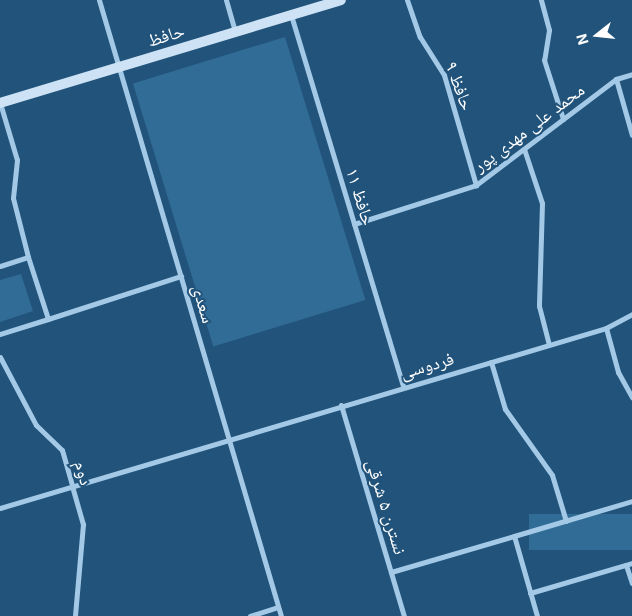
<!DOCTYPE html>
<meta charset="utf-8">
<style>
body{margin:0}
#map{position:relative;width:632px;height:616px;overflow:hidden;background:#21537b;font-family:Inter,"Noto Naskh Arabic",sans-serif}
div>[style]{position:absolute}
[style*='--x']{left:calc(var(--x)*1px);top:calc(var(--y)*1px);width:calc(var(--w)*1px);rotate:calc(var(--a)*1deg)}
.green>*{inset:0;background:#316c97;transform-origin:0 0}
.street>*{height:5px;margin:-2.5px;padding:0 2.5px;transform-origin:2.5px;border-radius:2.5px;background:#a3c9e6}
.secondary>*{height:10px;margin:-5px;padding:0 5px;transform-origin:5px;border-radius:5px;background:#cde3f5}
span{translate:-50% -50%;white-space:nowrap;text-align:center;line-height:1.15;-webkit-text-stroke:4px #21537b;paint-order:stroke}
.street-label{font-size:18px;color:#fff}
.north{position:absolute;left:572px;top:10px;width:50px;height:50px;-webkit-text-stroke:4px #21537b;paint-order:stroke;rotate:254deg;font-size:14px;font-weight:700;line-height:20px;text-align:center;color:#fff}
.north::after{content:'';display:block;margin:auto;width:18px;height:22px;background:#fff;clip-path:polygon(50% 0,100% 100%,50% 72%,0 100%)}
</style>
<div id="map">
<div class="green">
<i style="left:285px;top:37px;width:275px;height:159px;rotate:73deg"></i>
<i style="clip-path:polygon(21px 274px,33px 311px,0 322px,0 280px)"></i>
<i style="left:632px;top:514px;width:36px;height:103px;rotate:90deg"></i>
</div>
<div class="street">
<i style="--x:99;--y:0;--w:642;--a:73.54"></i>
<i style="--x:226;--y:0;--w:32;--a:74"></i>
<i style="--x:407;--y:0;--w:39;--a:71"></i>
<i style="--x:420;--y:37;--w:45;--a:57.7"></i>
<i style="--x:444;--y:75;--w:115;--a:73.8"></i>
<i style="--x:541;--y:0;--w:31;--a:75"></i>
<i style="--x:549;--y:30;--w:30;--a:99"></i>
<i style="--x:544;--y:60;--w:62;--a:72.1"></i>
<i style="--x:291;--y:15;--w:388;--a:73.2"></i>
<i style="--x:616;--y:79;--w:58;--a:74.1"></i>
<i style="--x:0;--y:103;--w:59;--a:73.4"></i>
<i style="--x:17;--y:160;--w:38;--a:96"></i>
<i style="--x:13;--y:198;--w:61;--a:75.7"></i>
<i style="--x:524;--y:149;--w:57;--a:71.6"></i>
<i style="--x:542;--y:203;--w:103;--a:91.7"></i>
<i style="--x:539;--y:306;--w:40;--a:75.6"></i>
<i style="--x:354;--y:224;--w:128;--a:-17.7"></i>
<i style="--x:476;--y:185;--w:176;--a:-37.1"></i>
<i style="--x:616;--y:79;--w:17;--a:-17"></i>
<i style="--x:0;--y:266;--w:29;--a:-18"></i>
<i style="--x:28;--y:257;--w:65;--a:72.1"></i>
<i style="--x:48;--y:319;--w:50;--a:162.6"></i>
<i style="--x:48;--y:319;--w:140;--a:-17.9"></i>
<i style="--x:606;--y:328;--w:46;--a:74.7"></i>
<i style="--x:618;--y:372;--w:29;--a:61"></i>
<i style="--x:0;--y:357;--w:77;--a:62.1"></i>
<i style="--x:36;--y:425;--w:36;--a:44"></i>
<i style="--x:62;--y:450;--w:37;--a:74"></i>
<i style="--x:72;--y:486;--w:40;--a:74"></i>
<i style="--x:83;--y:524;--w:92;--a:95"></i>
<i style="--x:491;--y:362;--w:49;--a:73.4"></i>
<i style="--x:505;--y:409;--w:81;--a:54.5"></i>
<i style="--x:552;--y:475;--w:48;--a:73.1"></i>
<i style="--x:341;--y:405;--w:220;--a:73.4"></i>
<i style="--x:0;--y:508;--w:632;--a:-16.54"></i>
<i style="--x:606;--y:328;--w:30;--a:-28"></i>
<i style="--x:626;--y:565;--w:19;--a:72"></i>
<i style="--x:391;--y:572;--w:128;--a:-16.3"></i>
<i style="--x:530;--y:593;--w:106;--a:-16.4"></i>
<i style="--x:250;--y:616;--w:29;--a:-18"></i>
<i style="--x:537;--y:616;--w:83;--a:-106"></i>
<i style="--x:514;--y:536;--w:123;--a:-16.5"></i>
</div>
<div class="secondary">
<i style="--x:0;--y:103;--w:356;--a:-16.8"></i>
</div>
<div class="street-label">
<span style="left:166px;top:36px;rotate:-17deg">حافظ</span>
<span style="left:459px;top:86px;rotate:70deg">حافظ ۹</span>
<span style="left:529px;top:128px;rotate:-37deg">محمد علی مهدی پور</span>
<span style="left:360px;top:197px;rotate:73deg">حافظ ۱۱</span>
<span style="left:203px;top:304px;rotate:74deg">سعدی</span>
<span style="left:427px;top:366px;rotate:-16deg">فردوسی</span>
<span style="left:83px;top:473px;rotate:74deg">دوم</span>
<span style="left:386px;top:507px;rotate:73deg">نسترن ۵ شرقی</span>
</div>
<div class="north">N</div>
</div>
